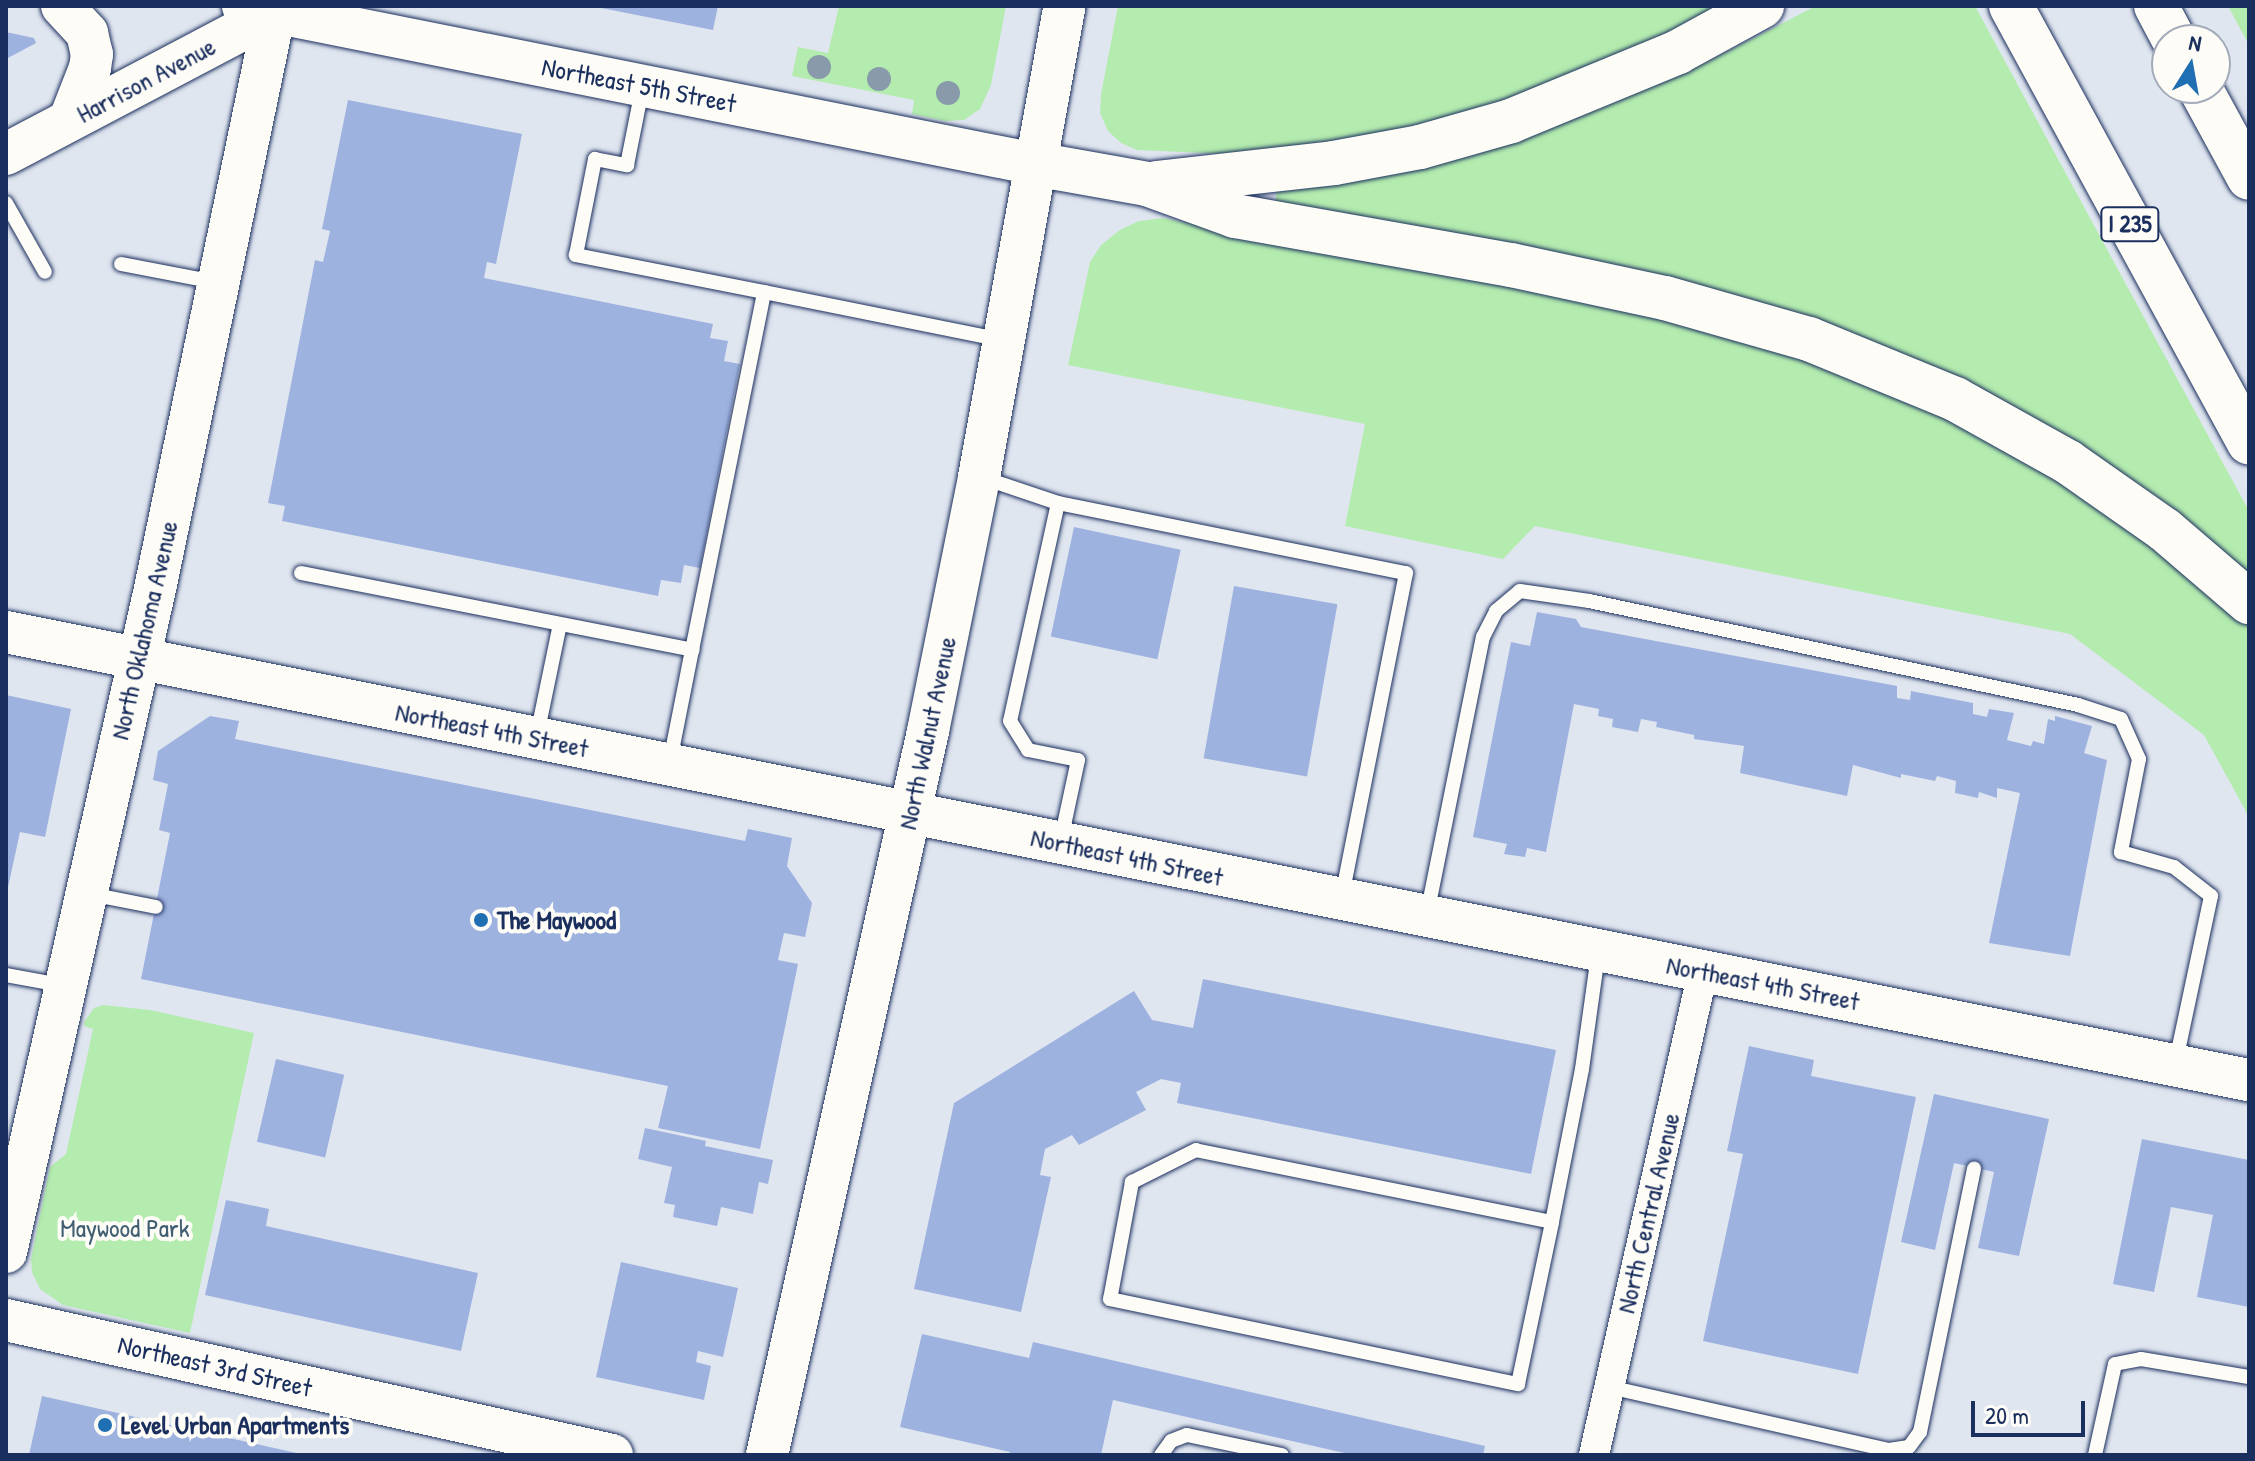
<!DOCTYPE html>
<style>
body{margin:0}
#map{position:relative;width:2255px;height:1461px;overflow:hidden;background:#e0e6f0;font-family:"Patrick Hand",sans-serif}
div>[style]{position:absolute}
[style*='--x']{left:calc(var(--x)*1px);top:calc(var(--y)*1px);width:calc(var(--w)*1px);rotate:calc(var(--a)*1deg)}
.green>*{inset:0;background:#b4ecaf}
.building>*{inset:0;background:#9eb2e0;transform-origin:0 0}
.roads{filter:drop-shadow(0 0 2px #1b2f5e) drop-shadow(0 0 2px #1b2f5e)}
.lane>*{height:14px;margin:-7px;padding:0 7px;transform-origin:7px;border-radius:7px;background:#fdfcf7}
.street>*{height:30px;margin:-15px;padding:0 15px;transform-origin:15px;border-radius:15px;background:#fdfcf7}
.secondary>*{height:42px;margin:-21px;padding:0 21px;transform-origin:21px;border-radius:21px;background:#fdfcf7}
.highway>*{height:44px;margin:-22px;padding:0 22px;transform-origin:22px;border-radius:22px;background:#fdfcf7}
.trees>*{width:24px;height:24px;margin:-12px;border-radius:50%;background:#899bab}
.dots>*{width:22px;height:22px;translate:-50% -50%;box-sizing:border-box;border:4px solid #fdfcf7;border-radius:50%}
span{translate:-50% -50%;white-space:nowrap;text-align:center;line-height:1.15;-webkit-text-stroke:8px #fdfcf7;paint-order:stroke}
.shield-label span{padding:2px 6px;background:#fdfcf7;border:2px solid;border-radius:6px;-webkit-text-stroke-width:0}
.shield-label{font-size:24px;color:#1b2f5e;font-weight:700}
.street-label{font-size:26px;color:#1b2f5e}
.poi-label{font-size:26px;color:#1b2f5e;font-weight:700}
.left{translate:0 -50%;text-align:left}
.park-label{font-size:26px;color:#415e72}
.frame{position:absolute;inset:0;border:8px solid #1b2f5e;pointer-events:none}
.north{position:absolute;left:2151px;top:24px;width:80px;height:80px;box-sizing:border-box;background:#fdfcf7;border:2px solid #a3aaba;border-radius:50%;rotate:11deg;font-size:22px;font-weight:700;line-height:32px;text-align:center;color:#1b2f5e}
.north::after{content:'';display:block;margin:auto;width:28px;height:36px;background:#1f6fb2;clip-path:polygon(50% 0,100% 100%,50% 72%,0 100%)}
.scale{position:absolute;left:1971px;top:1401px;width:114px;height:36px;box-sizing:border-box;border:4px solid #1b2f5e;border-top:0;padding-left:10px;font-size:24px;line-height:28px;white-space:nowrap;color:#1b2f5e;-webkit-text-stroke:6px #fdfcf7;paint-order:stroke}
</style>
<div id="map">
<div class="green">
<i style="clip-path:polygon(839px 6px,1006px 6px,991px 85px,980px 109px,964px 120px,945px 121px,912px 114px,914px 100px,792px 76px,798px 47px,828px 53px)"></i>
<i style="clip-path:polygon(1118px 6px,1717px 6px,1670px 34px,1501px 106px,1342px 144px,1228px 154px,1137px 150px,1121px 143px,1108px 131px,1100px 113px,1101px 94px)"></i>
<i style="clip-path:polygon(1816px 6px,1975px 6px,2249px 511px,2249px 580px,2036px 423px,1275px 202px,1278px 187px,1527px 134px,1616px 102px,1697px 67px)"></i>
<i style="clip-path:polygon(2228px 6px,2249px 6px,2249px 45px)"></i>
<i style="clip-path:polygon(1163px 218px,1679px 319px,1755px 340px,1939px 410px,2037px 463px,2196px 576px,2249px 624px,2249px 817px,2204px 735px,2070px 634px,1535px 526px,1503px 559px,1345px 526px,1365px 424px,1068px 365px,1090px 262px,1101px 245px,1120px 230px,1139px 221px)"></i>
<i style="clip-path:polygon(103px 1005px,150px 1010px,254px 1033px,190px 1333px,63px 1305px,40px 1289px,32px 1272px,31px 1259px,50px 1167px,66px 1154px,93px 1029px,84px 1026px,84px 1022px,94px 1008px)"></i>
</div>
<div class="building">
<i style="clip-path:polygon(591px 6px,718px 6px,713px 30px)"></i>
<i style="clip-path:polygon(6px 32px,34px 38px,36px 43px,6px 59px)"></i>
<i style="clip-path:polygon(348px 100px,522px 134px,496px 264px,487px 262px,484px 278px,713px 324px,710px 338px,728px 341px,724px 361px,740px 364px,700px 568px,684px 565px,681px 583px,661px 580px,658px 596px,282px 521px,285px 506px,268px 503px,315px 260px,323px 262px,330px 231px,322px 229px)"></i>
<i style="left:1074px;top:527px;width:109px;height:112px;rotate:12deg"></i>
<i style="left:1234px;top:586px;width:105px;height:175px;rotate:10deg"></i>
<i style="clip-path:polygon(1537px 612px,1576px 619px,1581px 627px,1897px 686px,1897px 698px,1910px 700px,1911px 691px,1973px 703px,1973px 714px,1987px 717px,1989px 709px,2014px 713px,2007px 740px,2031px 746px,2033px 741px,2044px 744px,2048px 719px,2055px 721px,2055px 716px,2092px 726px,2084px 753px,2107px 760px,2070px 956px,1989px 943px,2020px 793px,1997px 788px,1997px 798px,1979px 792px,1978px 798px,1955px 793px,1956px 781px,1937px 776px,1935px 781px,1901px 774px,1901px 778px,1853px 765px,1847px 796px,1740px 773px,1744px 746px,1694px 739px,1694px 735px,1656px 727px,1657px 722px,1641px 719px,1638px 732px,1612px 727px,1613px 719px,1598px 716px,1599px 709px,1574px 704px,1546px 852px,1527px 848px,1525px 857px,1504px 854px,1507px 844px,1473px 837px,1511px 642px,1530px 646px)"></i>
<i style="clip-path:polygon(6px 695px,71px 709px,45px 837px,20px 832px,7px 892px)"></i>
<i style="clip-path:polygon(210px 716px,239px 721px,235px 739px,745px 841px,748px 829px,792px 838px,787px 866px,812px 903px,805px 937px,784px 933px,778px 960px,798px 964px,760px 1149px,658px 1128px,668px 1086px,141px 979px,170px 833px,159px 830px,168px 784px,153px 780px,158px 751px)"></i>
<i style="clip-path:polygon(1203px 979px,1556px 1050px,1531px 1174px,1177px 1103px,1181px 1083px,1161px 1079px,1136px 1092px,1146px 1110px,1079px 1145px,1072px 1135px,1045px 1149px,1040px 1175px,1051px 1177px,1021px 1312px,914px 1289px,954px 1103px,1134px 991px,1152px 1020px,1193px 1028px)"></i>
<i style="clip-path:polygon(1749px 1046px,1814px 1060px,1811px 1076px,1916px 1097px,1858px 1374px,1703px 1341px,1743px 1154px,1727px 1151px)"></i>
<i style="left:276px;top:1059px;width:70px;height:85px;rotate:13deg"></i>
<i style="clip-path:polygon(1934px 1094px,2049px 1119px,2019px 1256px,1978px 1248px,1994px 1172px,1954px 1163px,1935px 1250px,1901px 1242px)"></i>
<i style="clip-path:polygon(645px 1128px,706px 1141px,705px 1146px,773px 1160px,768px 1184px,759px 1182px,753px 1214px,721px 1207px,717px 1226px,673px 1217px,675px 1205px,664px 1203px,672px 1167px,638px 1159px)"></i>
<i style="clip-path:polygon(2142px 1139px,2249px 1160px,2249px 1307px,2197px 1297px,2213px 1215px,2171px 1207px,2154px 1292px,2113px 1284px)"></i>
<i style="clip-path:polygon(226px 1200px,269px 1209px,266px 1226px,478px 1273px,461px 1351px,205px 1295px)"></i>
<i style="clip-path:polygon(621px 1262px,738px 1288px,723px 1357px,698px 1351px,696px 1362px,711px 1366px,704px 1400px,596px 1377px)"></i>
<i style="clip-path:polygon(922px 1334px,1029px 1358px,1033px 1342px,1485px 1446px,1483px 1455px,1353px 1455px,1113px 1400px,1101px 1455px,1009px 1455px,1010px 1452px,900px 1427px)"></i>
<i style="clip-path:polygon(42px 1396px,301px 1454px,301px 1455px,29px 1455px)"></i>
</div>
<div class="roads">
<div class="lane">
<i style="--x:6;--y:203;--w:79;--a:60.5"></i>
<i style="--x:121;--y:264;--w:96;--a:10.8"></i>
<i style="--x:764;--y:292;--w:243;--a:11.4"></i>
<i style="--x:984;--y:478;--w:78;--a:18.7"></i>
<i style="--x:1058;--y:503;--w:355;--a:11.4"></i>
<i style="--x:1406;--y:573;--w:330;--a:101.2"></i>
<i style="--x:1058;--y:503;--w:223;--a:102.4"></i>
<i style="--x:1010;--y:721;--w:34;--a:58"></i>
<i style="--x:1028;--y:750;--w:51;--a:11.3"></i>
<i style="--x:1078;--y:760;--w:81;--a:102.1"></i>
<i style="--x:301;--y:573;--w:399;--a:11.1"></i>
<i style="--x:692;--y:650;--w:365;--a:-78.6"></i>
<i style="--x:764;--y:292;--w:192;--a:-168.9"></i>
<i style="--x:576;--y:255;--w:98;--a:-78.8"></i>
<i style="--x:595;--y:159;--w:33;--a:11"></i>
<i style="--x:627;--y:165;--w:76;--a:-78.7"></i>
<i style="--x:537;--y:735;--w:113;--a:-78.3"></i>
<i style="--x:670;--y:761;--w:113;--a:-78.8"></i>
<i style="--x:90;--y:894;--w:67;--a:11.1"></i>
<i style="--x:1427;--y:914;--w:283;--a:-78.6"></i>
<i style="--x:1483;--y:637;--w:29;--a:-63"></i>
<i style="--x:1496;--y:611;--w:31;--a:-40"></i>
<i style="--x:1520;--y:591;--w:70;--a:8.2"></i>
<i style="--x:1589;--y:601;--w:500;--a:12"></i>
<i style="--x:2078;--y:705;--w:45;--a:18"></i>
<i style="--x:2121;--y:719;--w:44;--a:65.8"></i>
<i style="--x:2139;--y:759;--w:95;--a:101"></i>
<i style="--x:2121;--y:852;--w:55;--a:15.8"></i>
<i style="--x:2174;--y:867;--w:47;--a:38.1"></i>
<i style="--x:2211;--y:896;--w:169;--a:102"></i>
<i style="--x:6;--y:975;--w:56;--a:10.3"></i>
<i style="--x:1552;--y:1222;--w:363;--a:-168.6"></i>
<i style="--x:1196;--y:1150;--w:72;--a:153.4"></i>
<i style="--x:1132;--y:1182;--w:119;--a:100.6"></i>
<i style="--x:1110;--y:1299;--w:417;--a:11.8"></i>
<i style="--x:1518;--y:1384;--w:166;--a:-78.1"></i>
<i style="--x:1552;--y:1222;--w:156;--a:-78.9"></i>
<i style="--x:1582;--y:1069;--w:115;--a:-82"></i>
<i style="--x:1609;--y:1387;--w:287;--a:12.7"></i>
<i style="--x:1889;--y:1450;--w:20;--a:-9"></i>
<i style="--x:1909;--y:1447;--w:19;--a:-54"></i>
<i style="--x:1920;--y:1432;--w:269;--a:-78.4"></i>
<i style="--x:1161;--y:1455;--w:17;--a:-54"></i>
<i style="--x:1171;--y:1441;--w:17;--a:-21"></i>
<i style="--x:1187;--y:1435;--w:97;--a:11.9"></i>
<i style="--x:2095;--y:1455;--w:93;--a:-77.6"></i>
<i style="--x:2115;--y:1364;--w:26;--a:-11"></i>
<i style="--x:2141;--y:1359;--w:109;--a:9.5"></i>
</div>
<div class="street">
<i style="--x:1594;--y:1455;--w:495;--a:-77.3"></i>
</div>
<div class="secondary">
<i style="--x:62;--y:6;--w:37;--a:47"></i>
<i style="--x:87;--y:33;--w:22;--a:77"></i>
<i style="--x:92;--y:54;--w:14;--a:98"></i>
<i style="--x:90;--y:68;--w:55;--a:111.4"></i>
<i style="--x:243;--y:6;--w:808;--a:11.28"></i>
<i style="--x:6;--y:154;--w:315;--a:-27.8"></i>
<i style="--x:6;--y:632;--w:2287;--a:11.3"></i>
<i style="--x:6;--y:1252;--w:685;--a:-77.34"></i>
<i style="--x:156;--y:584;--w:590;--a:-78.27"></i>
<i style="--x:6;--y:1320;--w:621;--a:12.56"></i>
<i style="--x:767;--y:1455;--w:742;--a:-77.46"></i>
<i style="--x:928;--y:731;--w:259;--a:-78.6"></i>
<i style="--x:979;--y:477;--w:479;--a:-79.7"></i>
</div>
<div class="highway">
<i style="--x:2011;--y:6;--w:497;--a:61.4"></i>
<i style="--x:2156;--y:6;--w:38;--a:62"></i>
<i style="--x:2200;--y:88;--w:102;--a:61.4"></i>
<i style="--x:1035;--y:164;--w:114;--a:10.1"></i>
<i style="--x:1147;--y:184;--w:94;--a:20"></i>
<i style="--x:1235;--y:216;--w:280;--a:10.1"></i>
<i style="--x:1511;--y:265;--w:157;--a:12.1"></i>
<i style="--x:1665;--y:298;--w:150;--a:15.9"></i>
<i style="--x:1809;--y:339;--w:158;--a:22.3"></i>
<i style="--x:1955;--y:399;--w:129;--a:29.1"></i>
<i style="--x:2068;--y:462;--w:118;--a:35"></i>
<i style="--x:2165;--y:530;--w:111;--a:40.6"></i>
<i style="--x:1156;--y:183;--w:179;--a:-6.4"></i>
<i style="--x:1334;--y:163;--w:87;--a:-10.5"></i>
<i style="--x:1420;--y:147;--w:95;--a:-15.9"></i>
<i style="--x:1511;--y:121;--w:181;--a:-22.4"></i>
<i style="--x:1678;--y:52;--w:96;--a:-28.7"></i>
</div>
</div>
<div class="trees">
<i style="left:819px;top:67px"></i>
<i style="left:879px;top:79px"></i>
<i style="left:948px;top:93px"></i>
</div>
<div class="dots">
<i style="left:481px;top:920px;background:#1f6fb2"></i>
<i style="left:105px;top:1425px;background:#1f6fb2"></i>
</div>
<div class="shield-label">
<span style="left:2130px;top:224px">I 235</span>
</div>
<div class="street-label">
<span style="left:146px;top:80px;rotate:-28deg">Harrison Avenue</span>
<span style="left:639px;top:85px;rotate:11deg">Northeast 5th Street</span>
<span style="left:144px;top:630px;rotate:-77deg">North Oklahoma Avenue</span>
<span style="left:492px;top:730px;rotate:11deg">Northeast 4th Street</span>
<span style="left:927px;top:733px;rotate:-78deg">North Walnut Avenue</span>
<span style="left:1127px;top:857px;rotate:12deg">Northeast 4th Street</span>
<span style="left:1763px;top:983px;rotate:11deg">Northeast 4th Street</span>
<span style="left:1648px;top:1213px;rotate:-77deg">North Central Avenue</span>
<span style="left:215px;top:1366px;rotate:13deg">Northeast 3rd Street</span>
</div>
<div class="poi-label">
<span class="left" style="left:497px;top:920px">The Maywood</span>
<span class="left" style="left:121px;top:1425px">Level Urban Apartments</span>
</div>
<div class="park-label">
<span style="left:125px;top:1228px">Maywood Park</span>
</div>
<div class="frame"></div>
<div class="north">N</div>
<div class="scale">20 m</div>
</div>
